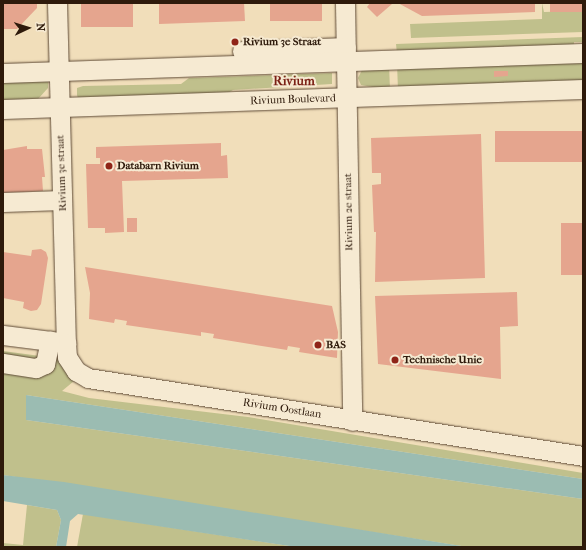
<!DOCTYPE html>
<style>
body{margin:0}
#map{position:relative;width:586px;height:550px;overflow:hidden;background:#f1deba;font-family:"IM FELL French Canon",serif}
div>[style]{position:absolute}
[style*='--x']{left:calc(var(--x)*1px);top:calc(var(--y)*1px);width:calc(var(--w)*1px);rotate:calc(var(--a)*1deg)}
.green>*{inset:0;background:#c0c08c}
.water>*{inset:0;background:#9bbcb2}
.building>*{inset:0;background:#e5a58e;transform-origin:0 0}
.roads{filter:drop-shadow(0 0 1px #5f4b37) drop-shadow(0 0 1px #5f4b37)}
.minor>*{height:19px;margin:-9.5px;padding:0 9.5px;transform-origin:9.5px;border-radius:9.5px;background:#f6ead2}
.dots>*{width:11px;height:11px;translate:-50% -50%;box-sizing:border-box;border:2px solid #f6ead2;border-radius:50%}
span{translate:-50% -50%;white-space:nowrap;text-align:center;line-height:1.15;-webkit-text-stroke:4px #f6ead2;paint-order:stroke}
.poi-label{font-size:11px;color:#2e1a0b;font-weight:700}
.left{translate:0 -50%;text-align:left}
.street-label{font-size:11px;color:#2e1a0b}
.quarter-label{font-size:13px;color:#7a1f14;font-weight:700}
.frame{position:absolute;inset:0;border:4px solid #2e1a0b;pointer-events:none}
.north{position:absolute;left:8px;top:8px;width:40px;height:40px;-webkit-text-stroke:3px #f6ead2;paint-order:stroke;rotate:86deg;font-size:11px;font-weight:700;line-height:16px;text-align:center;color:#2e1a0b}
.north::after{content:'';display:block;margin:auto;width:14px;height:18px;background:#2e1a0b;clip-path:polygon(50% 0,100% 100%,50% 72%,0 100%)}
</style>
<div id="map">
<div class="green">
<i style="clip-path:polygon(542px 3px,544px 12px,583px 11px,583px 32px,411px 38px,410px 24px,542px 19px)"></i>
<i style="clip-path:polygon(583px 37px,583px 42px,574px 42px,574px 48px,397px 54px,396px 44px)"></i>
<i style="clip-path:polygon(evenodd,583px 58px,583px 84px,398px 90px,397px 64px,583px 58px,494px 71px,508px 71px,508px 76px,494px 76px,494px 71px)"></i>
<i style="clip-path:polygon(389px 64px,390px 90px,361px 85px,358px 78px,362px 70px)"></i>
<i style="clip-path:polygon(332px 73px,332px 84px,233px 90px,224px 95px,79px 101px,77px 95px,77px 88px,83px 86px,181px 84px,189px 78px)"></i>
<i style="clip-path:polygon(44px 80px,48px 82px,48px 88px,38px 99px,3px 101px,3px 81px)"></i>
<i style="clip-path:polygon(3px 351px,40px 356px,36px 363px,3px 359px)"></i>
<i style="clip-path:polygon(54px 354px,74px 381px,62px 391px,89px 398px,248px 417px,583px 473px,583px 479px,26px 395px,26px 420px,583px 499px,583px 547px,468px 547px,3px 475px,3px 369px)"></i>
<i style="clip-path:polygon(27px 505px,57px 510px,61px 520px,56px 547px,3px 547px,3px 543px,23px 545px)"></i>
<i style="clip-path:polygon(83px 514px,296px 547px,77px 547px)"></i>
</div>
<div class="water">
<i style="clip-path:polygon(26px 395px,583px 479px,583px 499px,26px 420px)"></i>
<i style="clip-path:polygon(3px 475px,64px 482px,468px 547px,296px 547px,78px 514px,70px 521px,66px 547px,56px 547px,61px 520px,57px 510px,3px 501px)"></i>
</div>
<div class="building">
<i style="clip-path:polygon(3px 3px,37px 3px,37px 8px,17px 29px,3px 29px)"></i>
<i style="left:81px;top:3px;width:52px;height:24px"></i>
<i style="clip-path:polygon(159px 3px,244px 3px,245px 21px,159px 24px)"></i>
<i style="left:270px;top:3px;width:52px;height:18px"></i>
<i style="clip-path:polygon(370px 3px,391px 3px,392px 4px,377px 17px,367px 7px)"></i>
<i style="clip-path:polygon(398px 3px,535px 3px,535px 12px,422px 16px)"></i>
<i style="left:550px;top:3px;width:33px;height:9px"></i>
<i style="clip-path:polygon(494px 71px,508px 71px,508px 76px,494px 77px)"></i>
<i style="left:583px;top:131px;width:31px;height:88px;rotate:90deg"></i>
<i style="clip-path:polygon(481px 134px,485px 278px,375px 282px,376px 232px,374px 232px,372px 185px,381px 184px,381px 173px,372px 173px,371px 138px)"></i>
<i style="clip-path:polygon(221px 143px,221px 156px,227px 155px,228px 178px,122px 181px,124px 232px,105px 233px,105px 228px,88px 228px,86px 164px,100px 164px,100px 158px,96px 158px,96px 147px)"></i>
<i style="clip-path:polygon(27px 146px,27px 149px,42px 149px,45px 177px,42px 177px,43px 191px,3px 193px,3px 150px)"></i>
<i style="left:127px;top:218px;width:10px;height:14px"></i>
<i style="left:583px;top:223px;width:52px;height:22px;rotate:90deg"></i>
<i style="clip-path:polygon(41px 249px,46px 252px,48px 258px,41px 304px,37px 310px,31px 311px,23px 308px,24px 302px,3px 298px,3px 252px,31px 256px,32px 250px)"></i>
<i style="clip-path:polygon(85px 267px,332px 306px,338px 332px,337px 358px,299px 352px,300px 348px,288px 346px,287px 350px,213px 338px,214px 334px,201px 332px,201px 336px,126px 325px,127px 321px,115px 319px,114px 323px,89px 319px,90px 293px)"></i>
<i style="clip-path:polygon(517px 292px,518px 326px,500px 327px,501px 379px,378px 364px,375px 296px)"></i>
</div>
<div class="roads">
<div class="minor">
<i style="--x:57;--y:3;--w:340;--a:88.5"></i>
<i style="--x:345;--y:3;--w:418;--a:89"></i>
<i style="--x:242;--y:51;--w:104;--a:-2.2"></i>
<i style="--x:3;--y:73;--w:580;--a:-1.97"></i>
<i style="--x:3;--y:109;--w:580;--a:-1.97"></i>
<i style="--x:3;--y:202;--w:59;--a:-1.9"></i>
<i style="--x:3;--y:335;--w:64;--a:7.2"></i>
<i style="--x:66;--y:343;--w:14;--a:86"></i>
<i style="--x:67;--y:357;--w:17;--a:57"></i>
<i style="--x:76;--y:371;--w:14;--a:30"></i>
<i style="--x:88;--y:378;--w:501;--a:8.95"></i>
<i style="--x:3;--y:363;--w:33;--a:9"></i>
<i style="--x:36;--y:368;--w:10;--a:-24"></i>
<i style="--x:45;--y:364;--w:24;--a:-78"></i>
</div>
</div>
<div class="dots">
<i style="left:235px;top:42px;background:#8f2418"></i>
<i style="left:109px;top:166px;background:#8f2418"></i>
<i style="left:318px;top:345px;background:#8f2418"></i>
<i style="left:395px;top:360px;background:#8f2418"></i>
</div>
<div class="poi-label">
<span class="left" style="left:243px;top:42px">Rivium 3e Straat</span>
<span class="left" style="left:117px;top:166px">Databarn Rivium</span>
<span class="left" style="left:326px;top:345px">BAS</span>
<span class="left" style="left:403px;top:360px">Technische Unie</span>
</div>
<div class="street-label">
<span style="left:293px;top:100px;rotate:-2deg">Rivium Boulevard</span>
<span style="left:62px;top:173px;rotate:-92deg">Rivium 3e straat</span>
<span style="left:349px;top:212px;rotate:-91deg">Rivium 2e straat</span>
<span style="left:282px;top:409px;rotate:9deg">Rivium Oostlaan</span>
</div>
<div class="quarter-label">
<span style="left:294px;top:81px">Rivium</span>
</div>
<div class="frame"></div>
<div class="north">N</div>
</div>
